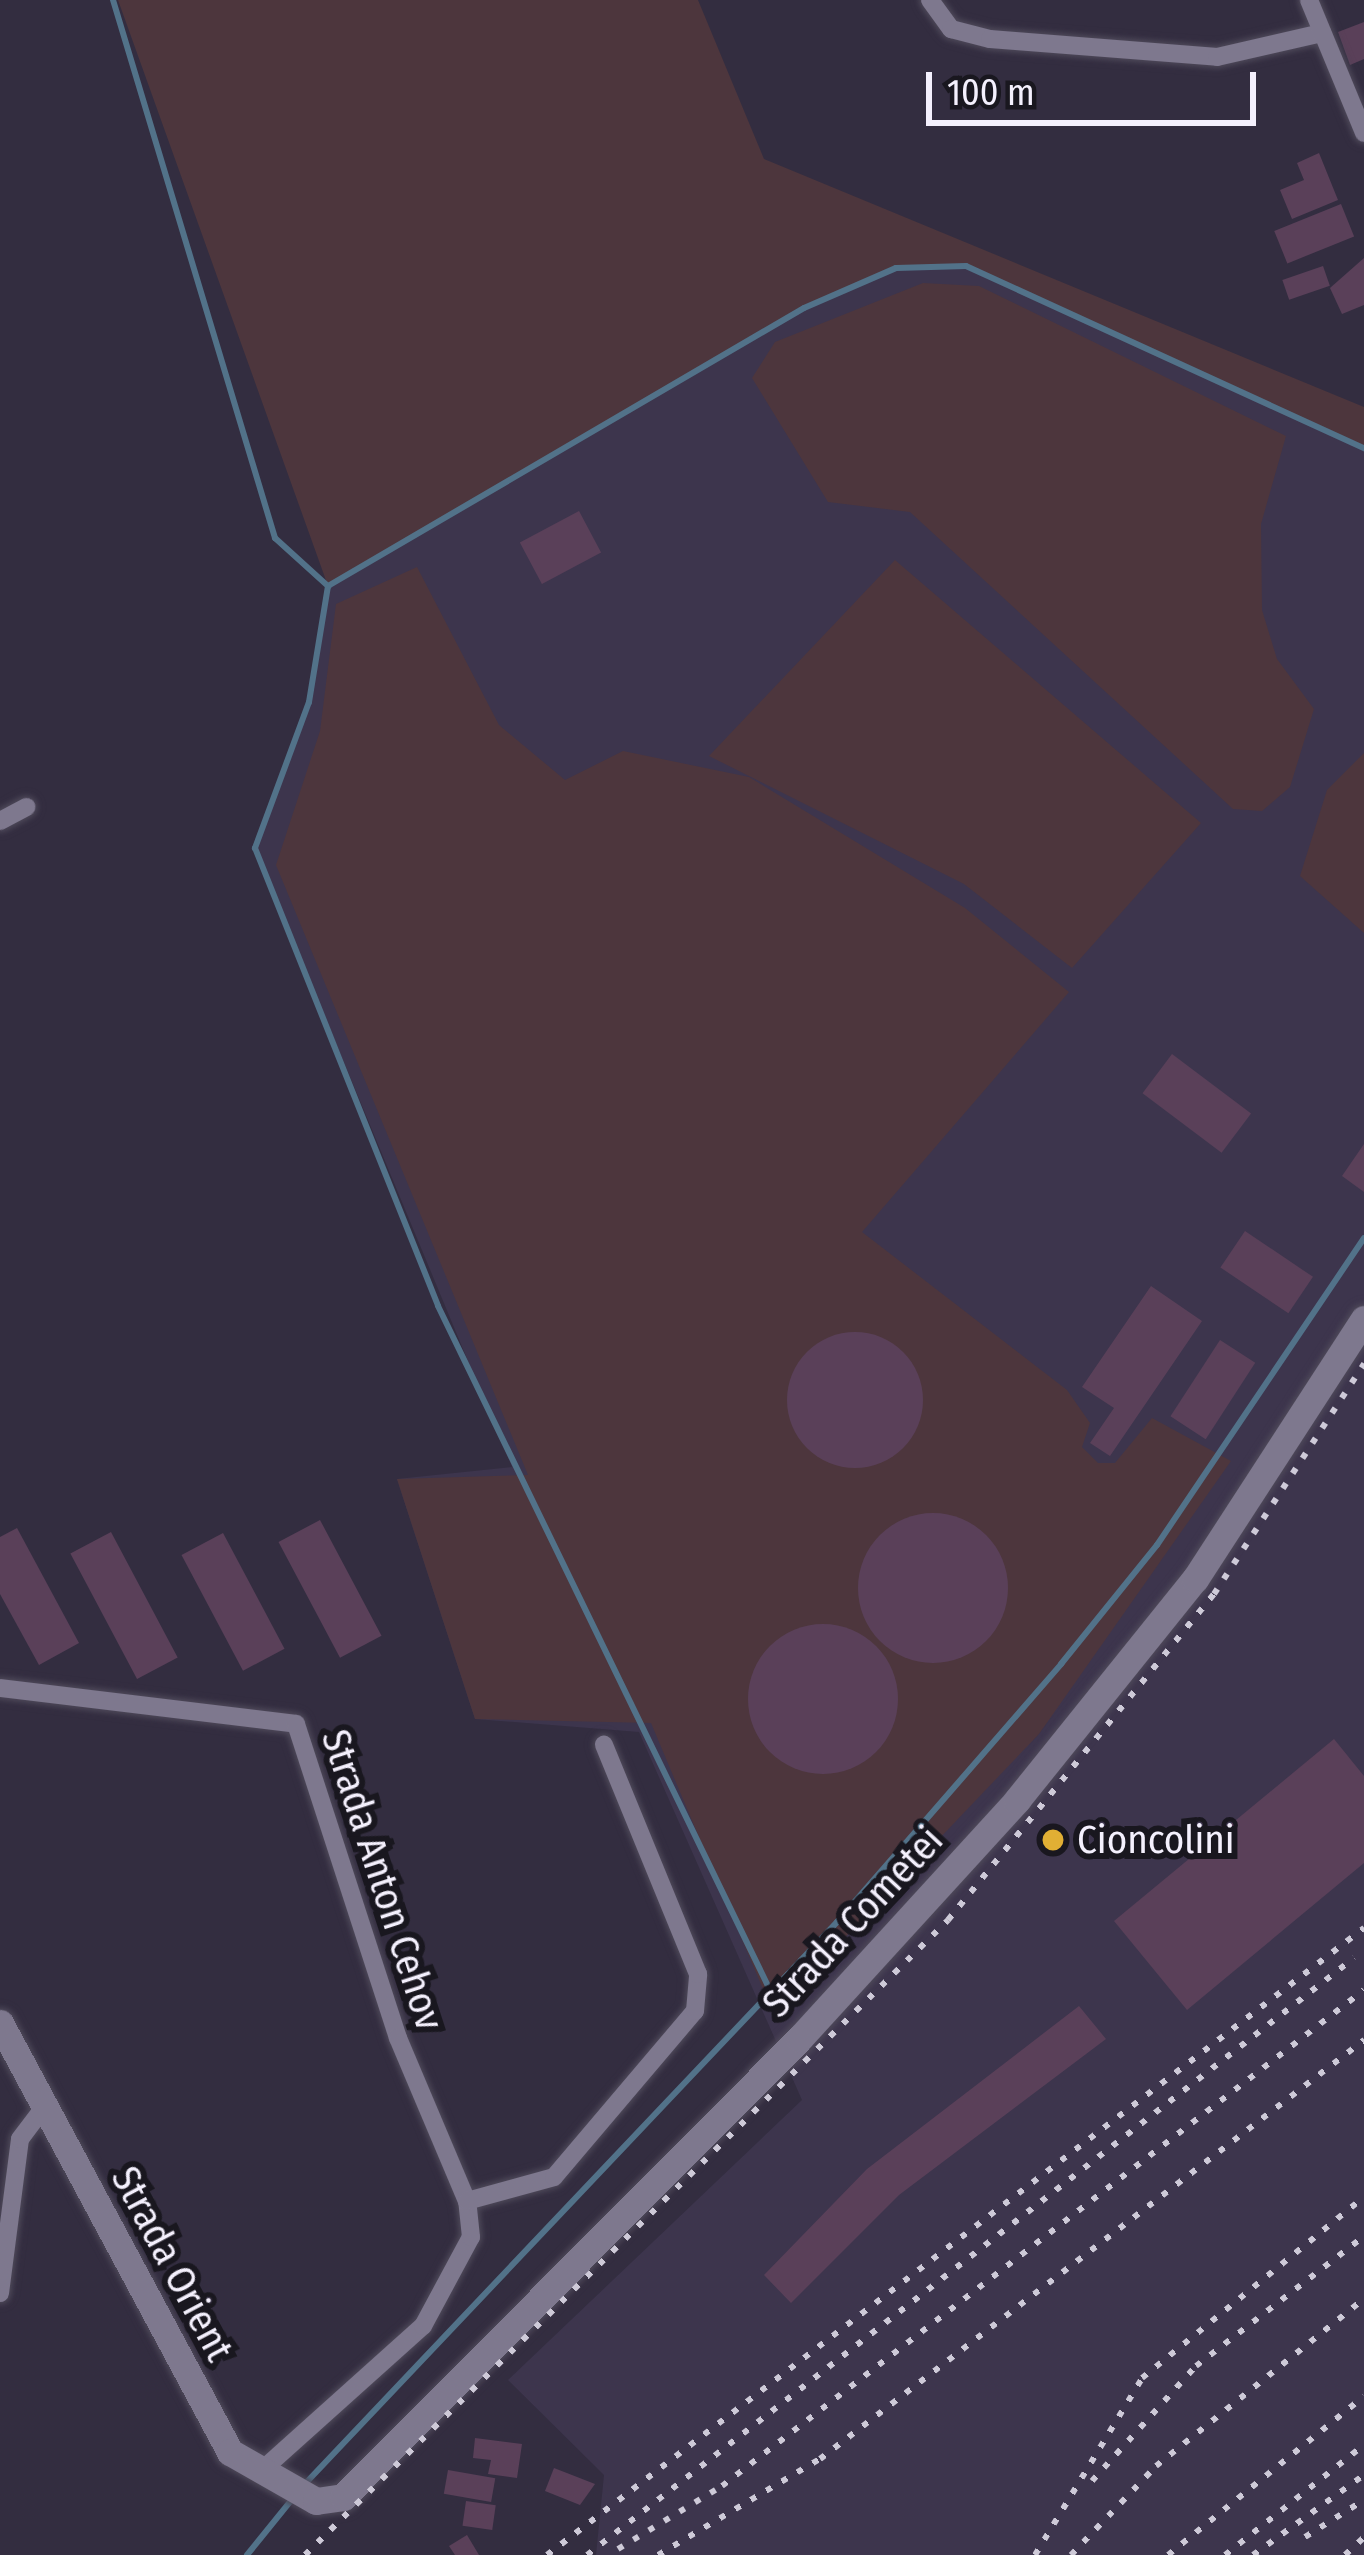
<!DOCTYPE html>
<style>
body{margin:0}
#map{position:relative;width:1364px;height:2555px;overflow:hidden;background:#332d40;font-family:"Fira Sans Condensed",sans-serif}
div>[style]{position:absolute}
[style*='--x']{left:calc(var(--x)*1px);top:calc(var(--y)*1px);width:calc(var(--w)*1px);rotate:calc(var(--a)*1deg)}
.built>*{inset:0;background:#3d354d}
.green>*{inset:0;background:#4d363d}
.stream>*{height:6px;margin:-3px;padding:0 3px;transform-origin:3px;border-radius:3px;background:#527289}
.building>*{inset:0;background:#5a4059;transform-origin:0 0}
.round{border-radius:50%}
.roads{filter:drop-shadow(0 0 3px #4f4a5a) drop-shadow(0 0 3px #4f4a5a)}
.street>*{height:18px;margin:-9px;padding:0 9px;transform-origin:9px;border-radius:9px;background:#7e788e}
.secondary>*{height:27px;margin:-13.5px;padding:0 13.5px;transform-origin:13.5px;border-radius:13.5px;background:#7e788e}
.rail>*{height:6px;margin-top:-3px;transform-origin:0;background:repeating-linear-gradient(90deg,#cecad8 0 6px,transparent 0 18px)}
.dots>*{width:33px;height:33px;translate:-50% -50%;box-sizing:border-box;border:6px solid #19171f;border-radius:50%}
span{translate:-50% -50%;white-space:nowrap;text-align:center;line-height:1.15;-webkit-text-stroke:12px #19171f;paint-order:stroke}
.poi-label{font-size:39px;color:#f4f0fd}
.left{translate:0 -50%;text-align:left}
.street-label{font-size:39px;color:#f4f0fd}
.scale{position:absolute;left:926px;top:72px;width:330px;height:54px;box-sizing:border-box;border:6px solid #f4f0fd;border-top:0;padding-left:15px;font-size:36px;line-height:42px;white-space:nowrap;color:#f4f0fd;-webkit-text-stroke:9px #19171f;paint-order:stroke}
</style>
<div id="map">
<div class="built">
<i style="clip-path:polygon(966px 266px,1364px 448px,1364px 2555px,596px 2555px,604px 2475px,508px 2380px,802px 2100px,639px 1732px,475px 1719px,397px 1479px,512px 1467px,255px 848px,309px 702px,328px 586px,804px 308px,896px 268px)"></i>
</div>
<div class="green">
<i style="clip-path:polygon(118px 0,698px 0,764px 159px,1364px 407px,1364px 448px,966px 267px,897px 268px,804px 308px,328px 586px)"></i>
<i style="clip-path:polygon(923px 283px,979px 286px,1286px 436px,1261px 524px,1262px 610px,1277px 659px,1314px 709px,1290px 787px,1262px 811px,1233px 809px,910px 512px,828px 502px,752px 378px,775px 342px)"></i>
<i style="clip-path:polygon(895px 560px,1201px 823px,1072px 968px,964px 884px,709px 756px)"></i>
<i style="clip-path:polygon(417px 567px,499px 725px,565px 780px,623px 751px,749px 777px,965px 908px,1069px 992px,862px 1232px,1067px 1390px,1090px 1423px,1082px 1447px,1098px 1463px,1115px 1463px,1152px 1418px,1231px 1461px,1039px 1734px,773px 2013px,651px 1723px,475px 1719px,397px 1479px,528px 1475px,276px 865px,320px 731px,336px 604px)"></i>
<i style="clip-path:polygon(1364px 753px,1364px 933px,1300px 876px,1327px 790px)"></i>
</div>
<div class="stream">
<i style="--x:113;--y:0;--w:562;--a:73.24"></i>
<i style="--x:275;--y:538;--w:72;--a:42.2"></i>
<i style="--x:328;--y:586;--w:551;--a:-30.29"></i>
<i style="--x:804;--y:308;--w:100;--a:-23.5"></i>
<i style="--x:896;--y:268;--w:70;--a:-1.6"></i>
<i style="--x:966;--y:266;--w:438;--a:24.6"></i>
<i style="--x:328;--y:586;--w:118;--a:99.3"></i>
<i style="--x:309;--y:702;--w:156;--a:110.3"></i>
<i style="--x:255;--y:848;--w:493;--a:68.2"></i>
<i style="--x:438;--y:1306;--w:760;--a:64.11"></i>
<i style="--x:302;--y:2487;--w:778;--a:-46.56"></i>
<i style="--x:837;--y:1922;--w:342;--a:-49"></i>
<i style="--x:1061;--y:1664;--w:153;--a:-51.1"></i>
<i style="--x:1157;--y:1545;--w:370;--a:-56"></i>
<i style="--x:247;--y:2555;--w:75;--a:-51"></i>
</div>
<div class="building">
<i style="clip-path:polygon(1364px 22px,1364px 59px,1350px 65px,1338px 32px)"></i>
<i style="clip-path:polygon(1319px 153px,1338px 200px,1292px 219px,1280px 190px,1304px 180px,1297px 163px)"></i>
<i style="left:1341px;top:204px;width:35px;height:72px;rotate:68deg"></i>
<i style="clip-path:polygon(1364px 258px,1364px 305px,1342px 314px,1330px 288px)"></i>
<i style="left:1323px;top:266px;width:21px;height:43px;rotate:71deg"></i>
<i style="left:579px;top:511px;width:47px;height:67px;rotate:62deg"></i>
<i style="left:1172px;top:1054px;width:99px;height:49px;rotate:37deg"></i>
<i style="clip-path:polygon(1364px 1144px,1364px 1192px,1342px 1176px)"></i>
<i style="left:1245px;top:1231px;width:82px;height:44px;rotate:34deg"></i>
<i style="clip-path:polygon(1151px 1286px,1202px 1321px,1110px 1456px,1090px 1443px,1114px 1408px,1082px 1387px)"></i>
<i class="round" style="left:787px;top:1332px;width:136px;height:136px"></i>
<i style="left:1220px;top:1340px;width:42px;height:91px;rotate:33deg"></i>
<i class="round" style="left:858px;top:1513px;width:150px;height:150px"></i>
<i style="left:320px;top:1520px;width:131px;height:47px;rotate:62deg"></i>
<i style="clip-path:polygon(17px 1528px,79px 1643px,39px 1665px,0 1594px,0 1537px)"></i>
<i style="left:111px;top:1532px;width:142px;height:46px;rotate:62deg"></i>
<i style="left:223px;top:1533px;width:131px;height:47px;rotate:62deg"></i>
<i class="round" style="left:748px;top:1624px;width:150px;height:150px"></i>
<i style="clip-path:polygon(1334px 1739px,1364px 1776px,1364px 1863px,1187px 2010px,1114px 1921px)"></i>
<i style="clip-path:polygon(1079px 2006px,1106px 2039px,899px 2195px,791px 2303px,764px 2275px,867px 2169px)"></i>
<i style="clip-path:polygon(475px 2438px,522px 2444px,517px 2478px,488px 2474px,491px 2460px,473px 2458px)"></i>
<i style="clip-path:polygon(554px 2468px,595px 2484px,580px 2505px,545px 2491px)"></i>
<i style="left:448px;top:2470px;width:48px;height:24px;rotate:10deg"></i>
<i style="left:466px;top:2501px;width:30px;height:25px;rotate:8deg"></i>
<i style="clip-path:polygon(467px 2535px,479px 2555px,455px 2555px,449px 2546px)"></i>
</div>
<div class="roads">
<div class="street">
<i style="--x:930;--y:0;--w:36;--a:54"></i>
<i style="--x:951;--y:29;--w:40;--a:14.4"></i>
<i style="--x:990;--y:39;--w:228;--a:4.5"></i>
<i style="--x:1217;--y:57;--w:108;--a:-12.9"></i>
<i style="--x:1309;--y:0;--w:144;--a:67.5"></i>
<i style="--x:0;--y:821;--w:30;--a:-28"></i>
<i style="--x:0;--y:1688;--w:298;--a:6.9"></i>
<i style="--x:296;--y:1724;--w:330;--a:72"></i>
<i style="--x:398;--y:2038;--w:177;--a:67.1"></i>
<i style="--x:0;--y:2293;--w:155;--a:-82.6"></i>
<i style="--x:20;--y:2139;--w:40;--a:-53"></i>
<i style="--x:260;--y:2472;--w:219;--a:-41.9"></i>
<i style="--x:423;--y:2326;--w:101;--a:-61.7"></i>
<i style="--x:471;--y:2237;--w:36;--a:-96"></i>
<i style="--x:467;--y:2201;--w:90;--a:-15.4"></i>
<i style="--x:554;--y:2177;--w:218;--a:-49.7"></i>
<i style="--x:695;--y:2011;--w:37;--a:-85"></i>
<i style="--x:698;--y:1974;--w:248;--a:-112.3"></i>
</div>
<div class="secondary">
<i style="--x:0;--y:2023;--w:487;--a:61.8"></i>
<i style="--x:230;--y:2452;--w:99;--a:29.7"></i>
<i style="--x:316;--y:2501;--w:27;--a:-8"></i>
<i style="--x:343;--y:2497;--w:648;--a:-45.13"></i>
<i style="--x:800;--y:2038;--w:322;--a:-47.6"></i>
<i style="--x:1017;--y:1800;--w:284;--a:-51.2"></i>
<i style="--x:1195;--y:1579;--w:310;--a:-57"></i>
</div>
</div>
<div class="rail">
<i style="--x:1092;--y:2481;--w:155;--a:-47.9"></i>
<i style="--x:1196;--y:2366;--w:212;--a:-37.7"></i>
<i style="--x:1305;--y:2537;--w:70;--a:-32.1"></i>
<i style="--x:618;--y:2549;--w:122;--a:-31.2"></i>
<i style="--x:722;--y:2486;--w:811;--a:-37.69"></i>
<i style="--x:305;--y:2555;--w:904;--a:-44.64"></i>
<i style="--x:948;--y:1920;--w:421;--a:-50.8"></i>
<i style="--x:1214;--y:1594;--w:275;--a:-56.9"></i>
<i style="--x:547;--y:2555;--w:1030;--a:-37.5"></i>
<i style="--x:587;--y:2555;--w:972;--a:-37.9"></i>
<i style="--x:658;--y:2555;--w:188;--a:-30.7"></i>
<i style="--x:820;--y:2459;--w:687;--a:-37.6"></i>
<i style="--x:1035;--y:2555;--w:207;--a:-58.8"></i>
<i style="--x:1142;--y:2378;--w:286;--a:-39.2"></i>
<i style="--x:1071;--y:2555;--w:123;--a:-46.3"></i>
<i style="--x:1156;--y:2466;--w:267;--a:-38.8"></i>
<i style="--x:1168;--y:2555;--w:252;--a:-39"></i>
<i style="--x:1225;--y:2555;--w:177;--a:-38.4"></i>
<i style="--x:1253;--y:2555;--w:137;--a:-35.8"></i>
<i style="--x:1345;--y:2555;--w:26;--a:-43"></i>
</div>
<div class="dots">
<i style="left:1053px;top:1840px;background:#e1af34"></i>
</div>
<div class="poi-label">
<span class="left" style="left:1077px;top:1840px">Cioncolini</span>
</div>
<div class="street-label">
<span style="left:382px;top:1880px;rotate:72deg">Strada Anton Cehov</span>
<span style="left:853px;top:1922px;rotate:-47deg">Strada Cometei</span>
<span style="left:172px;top:2264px;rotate:62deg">Strada Orient</span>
</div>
<div class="scale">100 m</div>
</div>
